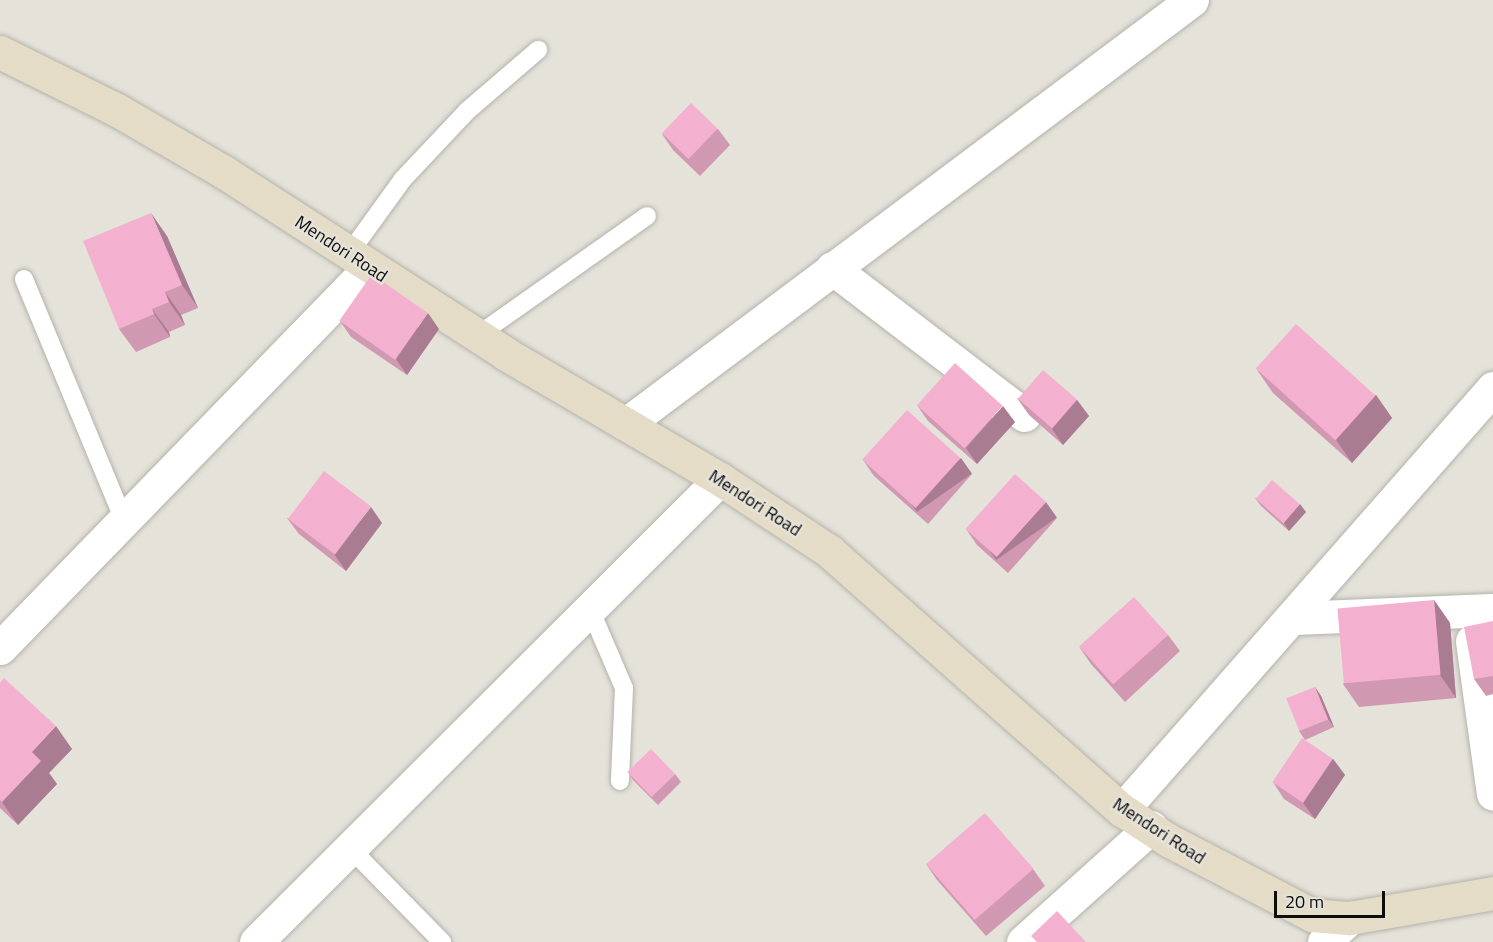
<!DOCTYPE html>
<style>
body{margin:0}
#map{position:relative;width:1493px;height:942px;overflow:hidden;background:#e4e2d9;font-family:"Titillium Web",sans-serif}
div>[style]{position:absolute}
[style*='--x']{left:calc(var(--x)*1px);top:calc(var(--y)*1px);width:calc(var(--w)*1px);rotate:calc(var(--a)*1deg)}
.roads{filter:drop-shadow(0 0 2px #b4b3aa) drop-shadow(0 0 2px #b4b3aa)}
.service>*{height:18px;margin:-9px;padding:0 9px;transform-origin:9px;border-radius:9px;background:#fff}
.minor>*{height:33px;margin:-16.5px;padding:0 16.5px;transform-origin:16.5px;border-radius:16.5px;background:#fff}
.secondary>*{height:33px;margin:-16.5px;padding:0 16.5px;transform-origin:16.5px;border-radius:16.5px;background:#e5dcc8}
.wall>*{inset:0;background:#d198b2}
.shaded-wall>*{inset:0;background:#aa7c91;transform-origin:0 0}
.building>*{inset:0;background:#f3b1cf;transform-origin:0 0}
span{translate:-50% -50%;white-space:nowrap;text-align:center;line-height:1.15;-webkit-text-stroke:5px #e4e2d9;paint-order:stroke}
.street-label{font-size:18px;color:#0d0d0a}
.scale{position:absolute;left:1274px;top:891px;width:111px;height:27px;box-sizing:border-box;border:3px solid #0d0d0a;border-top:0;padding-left:8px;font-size:18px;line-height:21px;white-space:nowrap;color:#0d0d0a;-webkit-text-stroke:4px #e4e2d9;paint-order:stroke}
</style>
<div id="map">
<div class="roads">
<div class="service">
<i style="--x:348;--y:255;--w:94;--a:-54.1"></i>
<i style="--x:403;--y:179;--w:93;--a:-46.7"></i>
<i style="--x:467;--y:111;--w:94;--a:-40.7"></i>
<i style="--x:24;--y:279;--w:261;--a:67.5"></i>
<i style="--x:477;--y:336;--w:208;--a:-35.2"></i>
<i style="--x:590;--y:609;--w:86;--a:66.7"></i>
<i style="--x:624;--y:688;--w:93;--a:92.5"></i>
<i style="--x:350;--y:848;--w:132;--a:45.6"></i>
</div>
<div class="minor">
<i style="--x:832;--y:268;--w:242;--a:37.4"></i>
<i style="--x:626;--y:424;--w:707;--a:-36.84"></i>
<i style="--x:1292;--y:618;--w:201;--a:-2.3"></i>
<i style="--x:1472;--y:641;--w:154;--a:82.2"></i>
<i style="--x:0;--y:648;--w:530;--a:-45.84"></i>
<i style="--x:1122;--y:810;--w:562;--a:-48.68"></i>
<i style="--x:256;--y:942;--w:655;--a:-44.94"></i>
<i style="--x:1023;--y:942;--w:172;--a:-41.9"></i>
<i style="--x:1324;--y:942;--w:35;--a:-43"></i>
</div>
<div class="secondary">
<i style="--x:0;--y:52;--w:131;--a:26.4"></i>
<i style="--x:117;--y:110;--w:124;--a:30.1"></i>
<i style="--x:224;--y:172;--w:336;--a:32.8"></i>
<i style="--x:506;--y:354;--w:248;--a:30.3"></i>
<i style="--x:720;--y:479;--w:131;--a:33.4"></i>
<i style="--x:829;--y:551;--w:391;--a:41.5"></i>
<i style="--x:1122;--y:810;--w:55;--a:33.1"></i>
<i style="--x:1168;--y:840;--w:162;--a:27.5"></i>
<i style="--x:1312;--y:915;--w:38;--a:5"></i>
<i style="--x:1350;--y:918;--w:145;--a:-9.9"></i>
</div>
</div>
<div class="wall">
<i style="clip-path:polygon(718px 129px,730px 145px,700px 176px,673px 150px,662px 134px)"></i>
<i style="clip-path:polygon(167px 236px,198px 308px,181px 315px,185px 325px,169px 332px,170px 337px,136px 352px,119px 329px)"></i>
<i style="clip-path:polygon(340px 321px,439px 329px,407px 375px,351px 337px)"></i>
<i style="clip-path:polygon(1257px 370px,1376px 395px,1392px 418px,1352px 463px,1273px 393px)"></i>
<i style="clip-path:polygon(1017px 398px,1077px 400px,1089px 416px,1063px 445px,1029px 415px)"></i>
<i style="clip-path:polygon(917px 405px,1015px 422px,977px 464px,928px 421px)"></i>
<i style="clip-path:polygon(863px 460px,972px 474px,928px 524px,874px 476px)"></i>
<i style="clip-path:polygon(1255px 498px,1306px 512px,1289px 531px,1261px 506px)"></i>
<i style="clip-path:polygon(287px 518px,382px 523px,346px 571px,299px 534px)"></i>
<i style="clip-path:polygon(1057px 518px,1008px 573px,977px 545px,966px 529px)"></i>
<i style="clip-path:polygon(1434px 600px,1450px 623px,1456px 698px,1359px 707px,1343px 684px)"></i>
<i style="clip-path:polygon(1493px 621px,1493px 694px,1486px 696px,1474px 679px)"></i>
<i style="clip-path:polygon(1168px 635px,1180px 651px,1125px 702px,1091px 664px,1080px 648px)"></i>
<i style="clip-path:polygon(0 683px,72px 749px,49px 773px,57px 784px,18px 825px,0 808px)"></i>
<i style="clip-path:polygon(1315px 687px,1321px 696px,1334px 727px,1305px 740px,1299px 731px)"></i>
<i style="clip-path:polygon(1333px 759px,1345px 775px,1315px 819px,1284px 799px,1273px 782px)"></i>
<i style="clip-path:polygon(628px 772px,675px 774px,681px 782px,658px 805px,633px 780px)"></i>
<i style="clip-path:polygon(926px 864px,1033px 869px,1045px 886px,986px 936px,937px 880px)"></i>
</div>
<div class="shaded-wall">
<i style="clip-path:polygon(151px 213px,167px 236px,198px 308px,182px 285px)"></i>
<i style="clip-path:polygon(165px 292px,181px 315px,185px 325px,169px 302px)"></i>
<i style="clip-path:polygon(152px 309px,169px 332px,170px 337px,154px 314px)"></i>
<i style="clip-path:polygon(428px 313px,439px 329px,407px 375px,396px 359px)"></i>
<i style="clip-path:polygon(1376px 395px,1392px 418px,1352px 463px,1336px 440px)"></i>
<i style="clip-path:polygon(1077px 400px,1089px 416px,1063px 445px,1052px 429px)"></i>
<i style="clip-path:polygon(1003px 406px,1015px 422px,977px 464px,966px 448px)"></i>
<i style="left:961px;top:458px;width:19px;height:67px;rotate:55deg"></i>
<i style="left:1046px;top:502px;width:19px;height:74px;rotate:55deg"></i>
<i style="clip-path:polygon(1300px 504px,1306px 512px,1289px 531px,1283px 522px)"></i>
<i style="clip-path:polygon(371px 507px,382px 523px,346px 571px,334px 554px)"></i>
<i style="clip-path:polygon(1434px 600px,1450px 623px,1456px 698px,1440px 675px)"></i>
<i style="clip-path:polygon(1315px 687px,1321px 696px,1334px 727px,1328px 719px)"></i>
<i style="clip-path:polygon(56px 726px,72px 749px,49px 773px,57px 784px,18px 825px,2px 802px,32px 752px)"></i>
<i style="clip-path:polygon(1333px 759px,1345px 775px,1315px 819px,1303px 803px)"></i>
</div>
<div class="building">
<i style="left:691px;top:103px;width:37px;height:42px;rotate:44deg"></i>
<i style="clip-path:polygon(151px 213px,182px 285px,165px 292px,169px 302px,152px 309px,154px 314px,119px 329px,83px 241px)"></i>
<i style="left:372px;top:274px;width:68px;height:57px;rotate:35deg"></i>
<i style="left:1296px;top:324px;width:107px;height:60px;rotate:42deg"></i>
<i style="left:955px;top:363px;width:64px;height:57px;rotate:42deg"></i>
<i style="left:1043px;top:370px;width:45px;height:38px;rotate:41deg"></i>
<i style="left:907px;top:410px;width:72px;height:67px;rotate:42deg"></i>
<i style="left:324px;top:471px;width:59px;height:60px;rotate:37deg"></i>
<i style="left:1015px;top:474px;width:42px;height:74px;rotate:42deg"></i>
<i style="left:1272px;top:480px;width:37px;height:25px;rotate:41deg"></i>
<i style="left:1134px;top:597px;width:51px;height:74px;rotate:48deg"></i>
<i style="left:1434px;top:600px;width:75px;height:97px;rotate:85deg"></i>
<i style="clip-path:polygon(1493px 621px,1493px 676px,1474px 679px,1464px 627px)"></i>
<i style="clip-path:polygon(4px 678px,56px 726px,32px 752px,41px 761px,2px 802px,0 800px,0 683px)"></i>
<i style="left:1315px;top:687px;width:35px;height:31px;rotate:68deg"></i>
<i style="left:1302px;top:738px;width:37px;height:53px;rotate:34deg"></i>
<i style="left:651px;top:749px;width:35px;height:33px;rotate:46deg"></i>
<i style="left:985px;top:813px;width:74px;height:78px;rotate:49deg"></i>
<i style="clip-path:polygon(1057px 911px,1086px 942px,1037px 942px,1031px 936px)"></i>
</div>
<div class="street-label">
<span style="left:341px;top:249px;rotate:33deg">Mendori Road</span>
<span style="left:755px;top:503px;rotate:33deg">Mendori Road</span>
<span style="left:1159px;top:831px;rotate:33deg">Mendori Road</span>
</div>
<div class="scale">20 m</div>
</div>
